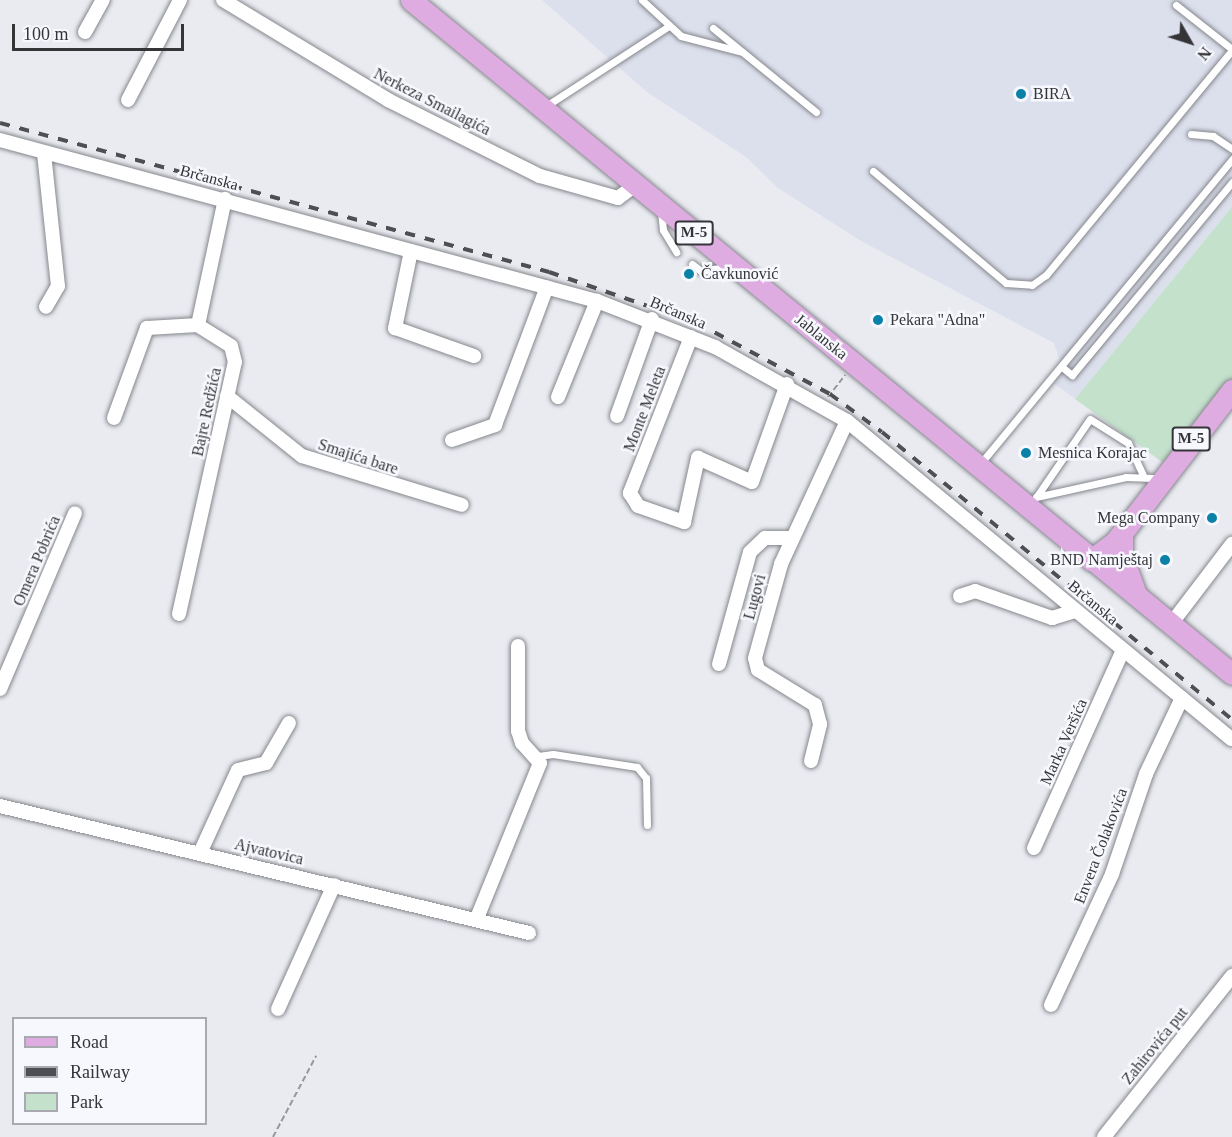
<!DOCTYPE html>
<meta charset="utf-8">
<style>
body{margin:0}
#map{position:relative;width:1232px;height:1137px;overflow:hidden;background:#e9ebf1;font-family:"Times New Roman",serif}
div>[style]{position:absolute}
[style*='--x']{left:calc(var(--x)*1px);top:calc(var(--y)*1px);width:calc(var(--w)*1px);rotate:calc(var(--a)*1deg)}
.built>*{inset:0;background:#dce0ed}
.green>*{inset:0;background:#c4e1cc}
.path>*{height:2px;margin-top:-1px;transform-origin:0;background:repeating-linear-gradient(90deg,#97989d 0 6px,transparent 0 9px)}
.roads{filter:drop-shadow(0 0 2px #85878c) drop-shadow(0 0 2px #85878c)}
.lane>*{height:7px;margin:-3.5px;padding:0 3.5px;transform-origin:3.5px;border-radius:3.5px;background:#fff}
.street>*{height:14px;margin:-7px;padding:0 7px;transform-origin:7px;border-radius:7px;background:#fff}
.primary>*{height:21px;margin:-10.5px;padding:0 10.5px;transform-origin:10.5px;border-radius:10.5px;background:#deace1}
.rail>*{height:4px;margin-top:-2px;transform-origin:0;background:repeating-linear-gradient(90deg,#4e4f52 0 10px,transparent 0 20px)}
.dots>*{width:16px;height:16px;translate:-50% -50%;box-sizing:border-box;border:3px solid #f6f8fe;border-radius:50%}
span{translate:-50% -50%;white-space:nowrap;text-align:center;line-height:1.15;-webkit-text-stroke:5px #f6f8fe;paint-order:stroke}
.shield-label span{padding:2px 4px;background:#f6f8fe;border:2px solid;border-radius:4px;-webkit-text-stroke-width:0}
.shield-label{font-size:15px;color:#353538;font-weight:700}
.poi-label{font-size:16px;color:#353538}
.left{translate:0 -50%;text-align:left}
.right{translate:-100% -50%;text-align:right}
.street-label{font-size:16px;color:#353538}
.legend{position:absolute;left:12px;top:1017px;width:195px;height:108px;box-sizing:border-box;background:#f6f8fe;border:2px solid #a9aaaf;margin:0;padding:8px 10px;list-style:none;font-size:18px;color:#353538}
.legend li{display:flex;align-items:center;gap:12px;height:30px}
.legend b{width:30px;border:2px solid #a9aaaf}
.north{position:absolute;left:1160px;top:12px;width:60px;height:60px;-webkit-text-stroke:4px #f6f8fe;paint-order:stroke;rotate:129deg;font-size:16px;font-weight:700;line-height:24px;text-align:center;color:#353538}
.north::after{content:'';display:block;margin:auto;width:21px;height:27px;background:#353538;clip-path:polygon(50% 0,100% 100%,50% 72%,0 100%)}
.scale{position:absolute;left:12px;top:24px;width:172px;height:27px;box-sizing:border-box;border:3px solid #353538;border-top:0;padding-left:8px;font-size:18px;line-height:21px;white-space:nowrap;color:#353538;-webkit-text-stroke:4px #f6f8fe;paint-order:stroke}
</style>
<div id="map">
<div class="built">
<i style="clip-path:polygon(542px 0,1232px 0,1232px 207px,1075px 399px,1051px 381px,1062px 367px,1054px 343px,861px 241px,778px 188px,746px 157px,647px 92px)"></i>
</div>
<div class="green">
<i style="clip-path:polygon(1232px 207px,1232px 390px,1169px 467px,1075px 399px)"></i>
</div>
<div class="path">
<i style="--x:828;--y:397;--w:28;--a:-52"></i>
<i style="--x:273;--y:1137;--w:92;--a:-62"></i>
</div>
<div class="roads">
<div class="lane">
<i style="--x:642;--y:0;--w:53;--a:42.7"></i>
<i style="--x:681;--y:36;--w:63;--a:14.7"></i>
<i style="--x:1176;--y:5;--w:71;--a:38.2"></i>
<i style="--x:713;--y:28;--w:133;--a:39.2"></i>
<i style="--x:546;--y:106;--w:145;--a:-33.1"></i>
<i style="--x:1191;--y:134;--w:22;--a:5"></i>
<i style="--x:1213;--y:136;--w:23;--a:34"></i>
<i style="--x:873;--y:171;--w:174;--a:40.1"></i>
<i style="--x:1006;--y:283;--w:26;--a:4"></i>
<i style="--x:1032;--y:285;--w:17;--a:-36"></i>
<i style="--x:1046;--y:275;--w:292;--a:-50.4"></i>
<i style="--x:661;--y:211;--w:19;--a:84"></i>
<i style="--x:663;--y:230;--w:26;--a:59"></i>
<i style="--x:692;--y:264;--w:11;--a:38"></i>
<i style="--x:701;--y:271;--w:30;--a:-9"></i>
<i style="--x:1062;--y:367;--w:13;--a:39"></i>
<i style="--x:1072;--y:375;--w:251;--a:-50.3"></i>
<i style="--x:980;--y:464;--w:396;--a:-50.4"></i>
<i style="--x:1037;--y:496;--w:93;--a:-55.5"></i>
<i style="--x:1090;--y:419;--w:45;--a:32.3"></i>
<i style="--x:1128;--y:443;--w:35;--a:65"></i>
<i style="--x:1036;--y:497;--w:92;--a:-12.5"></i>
<i style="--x:1126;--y:477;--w:34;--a:2"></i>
<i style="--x:538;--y:756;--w:15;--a:-8"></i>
<i style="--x:553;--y:754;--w:85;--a:8.8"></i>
<i style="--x:637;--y:767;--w:14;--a:51"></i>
<i style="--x:646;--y:778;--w:47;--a:88.8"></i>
</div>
<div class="street">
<i style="--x:223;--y:0;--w:193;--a:31.2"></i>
<i style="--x:388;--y:100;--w:170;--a:26.6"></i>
<i style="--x:540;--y:176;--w:81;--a:15.8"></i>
<i style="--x:618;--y:198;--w:21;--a:-37"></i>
<i style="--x:85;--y:32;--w:37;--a:-61"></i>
<i style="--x:128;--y:100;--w:113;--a:-62.5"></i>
<i style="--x:0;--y:140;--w:618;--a:15.09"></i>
<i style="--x:597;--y:301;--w:127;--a:21.3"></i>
<i style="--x:715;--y:347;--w:151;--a:29.3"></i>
<i style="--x:847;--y:421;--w:499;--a:39.6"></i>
<i style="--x:44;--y:153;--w:134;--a:84"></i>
<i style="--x:58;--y:286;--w:24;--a:120"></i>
<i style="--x:411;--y:251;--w:79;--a:101.7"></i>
<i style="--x:395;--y:328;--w:84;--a:19.5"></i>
<i style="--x:691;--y:337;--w:168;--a:111.4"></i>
<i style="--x:630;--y:493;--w:15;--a:58"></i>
<i style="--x:638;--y:506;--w:49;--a:19.2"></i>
<i style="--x:684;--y:522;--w:66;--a:-77.7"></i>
<i style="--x:698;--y:458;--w:59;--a:24"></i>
<i style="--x:752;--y:482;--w:104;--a:-70.3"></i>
<i style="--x:227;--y:396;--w:96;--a:38.7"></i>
<i style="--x:302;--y:456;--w:167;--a:17"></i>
<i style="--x:558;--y:397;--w:104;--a:-67.9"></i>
<i style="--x:617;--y:416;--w:103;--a:-70.2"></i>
<i style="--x:114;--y:418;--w:96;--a:-69.9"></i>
<i style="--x:147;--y:328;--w:51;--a:-3.4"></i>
<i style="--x:452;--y:440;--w:46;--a:-19.2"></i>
<i style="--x:495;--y:425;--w:147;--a:-69.4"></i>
<i style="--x:960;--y:596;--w:16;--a:-18"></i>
<i style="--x:975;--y:591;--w:82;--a:19.3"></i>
<i style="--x:1052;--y:618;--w:24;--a:-17"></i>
<i style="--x:179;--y:614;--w:258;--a:-77.5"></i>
<i style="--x:235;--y:362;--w:16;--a:-104"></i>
<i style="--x:231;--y:346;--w:39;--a:-148"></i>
<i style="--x:198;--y:325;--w:129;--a:-77.9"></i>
<i style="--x:1171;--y:624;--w:101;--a:-52.7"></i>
<i style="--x:719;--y:664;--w:116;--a:-74.5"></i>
<i style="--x:750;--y:552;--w:21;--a:-43"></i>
<i style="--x:765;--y:538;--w:27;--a:0"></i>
<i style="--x:0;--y:689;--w:191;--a:-66.9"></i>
<i style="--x:811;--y:761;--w:38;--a:-76"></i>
<i style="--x:820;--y:724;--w:20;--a:-105"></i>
<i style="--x:815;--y:705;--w:67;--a:-148.4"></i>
<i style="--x:758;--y:670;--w:12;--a:-104"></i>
<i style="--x:755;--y:658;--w:98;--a:-74.5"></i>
<i style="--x:781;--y:564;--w:157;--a:-65.2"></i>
<i style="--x:0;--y:806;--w:544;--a:13.5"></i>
<i style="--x:1034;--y:848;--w:217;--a:-65.8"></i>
<i style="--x:200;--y:853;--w:91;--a:-65.4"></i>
<i style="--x:238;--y:770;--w:29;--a:-14"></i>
<i style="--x:266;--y:763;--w:46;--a:-60.1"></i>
<i style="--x:477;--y:918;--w:167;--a:-67.9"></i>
<i style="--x:540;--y:763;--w:27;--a:-132"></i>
<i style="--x:522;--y:743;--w:13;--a:-108"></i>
<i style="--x:518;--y:731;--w:85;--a:-90"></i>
<i style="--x:1051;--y:1005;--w:145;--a:-65"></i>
<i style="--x:1112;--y:874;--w:106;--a:-71.2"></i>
<i style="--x:1146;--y:774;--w:84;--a:-64.7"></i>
<i style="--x:278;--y:1009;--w:136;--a:-65.7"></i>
<i style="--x:1104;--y:1137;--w:206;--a:-51.5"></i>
</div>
<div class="primary">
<i style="--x:411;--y:0;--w:1062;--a:39.38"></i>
<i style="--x:1122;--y:533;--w:23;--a:90"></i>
<i style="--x:1122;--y:556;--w:40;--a:69.8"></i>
<i style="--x:1091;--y:560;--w:30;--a:-37"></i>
<i style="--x:1115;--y:542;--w:192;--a:-52.4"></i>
</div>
</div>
<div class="rail">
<i style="--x:0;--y:123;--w:569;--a:15.18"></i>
<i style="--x:549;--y:272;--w:157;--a:19"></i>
<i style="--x:697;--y:323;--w:151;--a:28.1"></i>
<i style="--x:830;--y:394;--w:64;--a:36.2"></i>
<i style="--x:882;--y:432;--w:453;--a:39.4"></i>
</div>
<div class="dots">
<i style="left:1021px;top:94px;background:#0b81a7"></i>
<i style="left:689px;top:274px;background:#0b81a7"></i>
<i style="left:878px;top:320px;background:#0b81a7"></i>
<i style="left:1026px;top:453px;background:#0b81a7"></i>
<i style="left:1212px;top:518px;background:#0b81a7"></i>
<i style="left:1165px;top:560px;background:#0b81a7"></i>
</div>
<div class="shield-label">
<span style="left:694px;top:233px">M-5</span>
<span style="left:1191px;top:439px">M-5</span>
</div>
<div class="poi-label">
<span class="left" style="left:1033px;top:94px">BIRA</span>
<span class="left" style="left:701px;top:274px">Čavkunović</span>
<span class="left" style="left:890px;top:320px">Pekara "Adna"</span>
<span class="left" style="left:1038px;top:453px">Mesnica Korajac</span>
<span class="right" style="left:1200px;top:518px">Mega Company</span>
<span class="right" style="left:1153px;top:560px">BND Namještaj</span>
</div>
<div class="street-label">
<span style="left:432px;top:102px;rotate:27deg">Nerkeza Smailagića</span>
<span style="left:209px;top:178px;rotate:15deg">Brčanska</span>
<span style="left:678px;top:313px;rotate:23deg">Brčanska</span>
<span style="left:821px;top:337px;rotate:39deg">Jablanska</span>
<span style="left:645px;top:409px;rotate:-69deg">Monte Meleta</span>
<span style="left:207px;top:412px;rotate:-78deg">Bajre Redžića</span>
<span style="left:358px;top:457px;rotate:18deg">Smajića bare</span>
<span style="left:37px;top:561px;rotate:-67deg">Omera Pobrića</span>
<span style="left:755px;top:597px;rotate:-75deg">Lugovi</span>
<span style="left:1093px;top:603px;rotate:40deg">Brčanska</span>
<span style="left:1064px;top:742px;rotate:-66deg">Marka Veršića</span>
<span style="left:1101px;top:846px;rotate:-69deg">Envera Čolakovića</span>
<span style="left:269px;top:852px;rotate:13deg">Ajvatovica</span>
<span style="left:1155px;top:1046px;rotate:-51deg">Zahirovića put</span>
</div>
<ul class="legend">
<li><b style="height:8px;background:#deace1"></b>Road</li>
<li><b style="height:8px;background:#4e4f52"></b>Railway</li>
<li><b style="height:16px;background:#c4e1cc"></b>Park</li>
</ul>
<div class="north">N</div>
<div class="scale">100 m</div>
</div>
